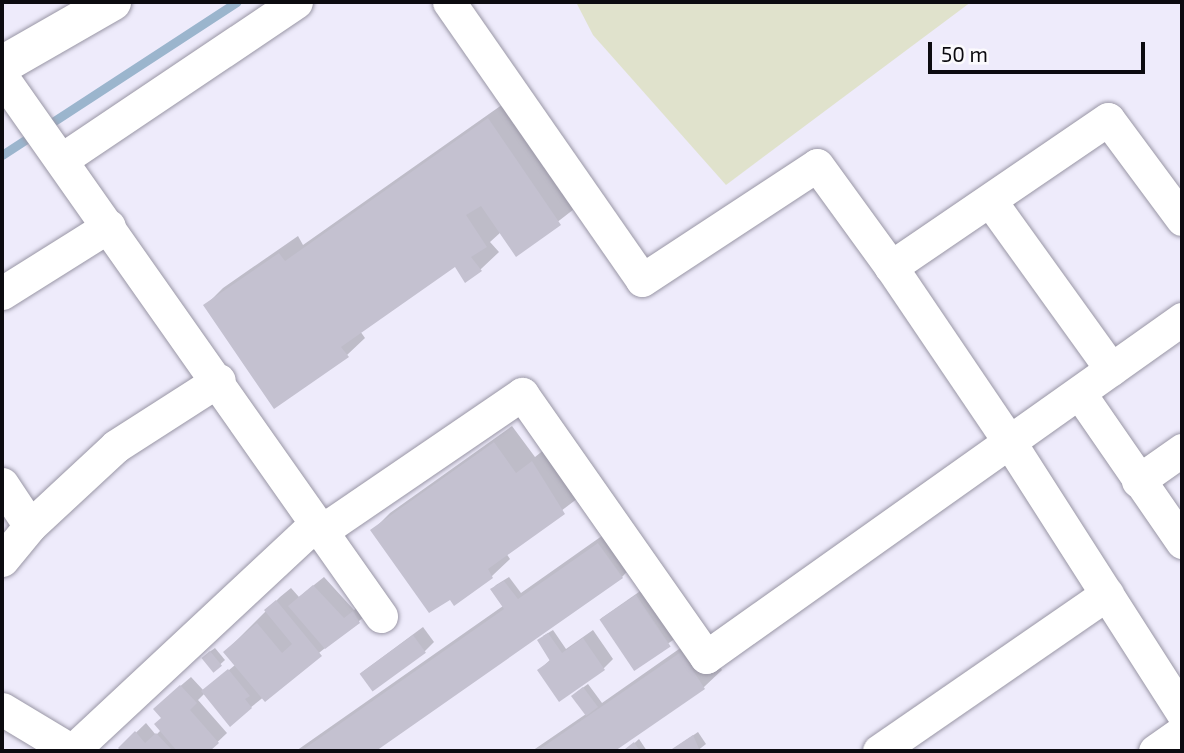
<!DOCTYPE html>
<style>
body{margin:0}
#map{position:relative;width:1184px;height:753px;overflow:hidden;background:#eeebfb;font-family:"Exo 2",sans-serif}
div>[style]{position:absolute}
[style*='--x']{left:calc(var(--x)*1px);top:calc(var(--y)*1px);width:calc(var(--w)*1px);rotate:calc(var(--a)*1deg)}
.green>*{inset:0;background:#e0e2cc}
.shadow>*{inset:0;background:#0003;transform-origin:0 0}
.stream>*{height:9px;margin:-4.5px;padding:0 4.5px;transform-origin:4.5px;border-radius:4.5px;background:#9bb5cd}
.building>*{inset:0;background:#c4c1d0;transform-origin:0 0}
.roads{filter:drop-shadow(0 0 2px #9996a5) drop-shadow(0 0 2px #9996a5)}
.street>*{height:33px;margin:-16.5px;padding:0 16.5px;transform-origin:16.5px;border-radius:16.5px;background:#fff}
.secondary>*{height:38px;margin:-19px;padding:0 19px;transform-origin:19px;border-radius:19px;background:#fff}
span{translate:-50% -50%;white-space:nowrap;text-align:center;line-height:1.15;-webkit-text-stroke:6px #fbfafd;paint-order:stroke}
.frame{position:absolute;inset:0;border:4px solid #0c0b10;pointer-events:none}
.scale{position:absolute;left:928px;top:42px;width:217px;height:32px;box-sizing:border-box;border:4px solid #0c0b10;border-top:0;padding-left:9px;font-size:21px;line-height:24px;white-space:nowrap;color:#0c0b10;-webkit-text-stroke:5px #fbfafd;paint-order:stroke}
</style>
<div id="map">
<div class="green">
<i style="clip-path:polygon(576px 2px,971px 2px,726px 185px,593px 35px)"></i>
</div>
<div class="shadow">
<i style="clip-path:polygon(506px 102px,578px 206px,516px 254px,501px 232px,490px 242px,499px 252px,481px 269px,466px 280px,456px 264px,360px 331px,365px 338px,347px 355px,205px 306px,223px 288px,298px 236px,303px 245px)"></i>
<i style="clip-path:polygon(512px 426px,535px 457px,550px 445px,582px 495px,506px 553px,510px 559px,492px 576px,454px 603px,373px 530px,390px 513px)"></i>
<i style="clip-path:polygon(616px 526px,639px 559px,622px 577px,373px 751px,296px 751px,503px 606px,492px 589px,496px 585px,509px 577px,521px 593px)"></i>
<i style="clip-path:polygon(324px 577px,354px 610px,363px 604px,369px 613px,230px 724px,205px 693px,198px 700px,227px 733px,208px 751px,120px 748px,146px 723px,156px 735px,161px 730px,164px 700px,191px 677px,204px 691px,235px 665px,225px 652px,280px 597px,291px 588px,299px 597px)"></i>
<i style="left:646px;top:587px;width:59px;height:55px;rotate:55deg"></i>
<i style="clip-path:polygon(423px 627px,434px 642px,425px 651px,361px 673px)"></i>
<i style="clip-path:polygon(553px 630px,566px 649px,593px 630px,613px 659px,604px 668px,539px 670px,551px 659px,543px 636px)"></i>
<i style="clip-path:polygon(699px 635px,722px 670px,704px 687px,612px 751px,532px 751px,586px 714px,577px 692px,588px 684px,602px 703px)"></i>
<i style="clip-path:polygon(215px 648px,225px 660px,214px 670px,208px 653px)"></i>
<i style="clip-path:polygon(698px 732px,706px 744px,697px 751px,670px 751px)"></i>
<i style="clip-path:polygon(639px 739px,647px 751px,629px 751px,628px 749px)"></i>
</div>
<div class="stream">
<i style="--x:2;--y:155;--w:280;--a:-33.1"></i>
</div>
<div class="building">
<i style="clip-path:polygon(488px 118px,561px 225px,516px 257px,481px 206px,466px 215px,487px 247px,471px 257px,482px 271px,465px 283px,455px 267px,341px 347px,349px 357px,274px 409px,203px 305px,279px 253px,285px 261px)"></i>
<i style="clip-path:polygon(494px 442px,516px 473px,532px 461px,565px 514px,488px 569px,493px 578px,454px 606px,450px 600px,429px 613px,370px 530px)"></i>
<i style="clip-path:polygon(598px 543px,623px 578px,376px 751px,301px 751px,504px 609px,490px 589px,504px 581px,518px 599px)"></i>
<i style="clip-path:polygon(313px 585px,344px 618px,353px 611px,360px 623px,325px 649px,288px 606px)"></i>
<i style="left:636px;top:595px;width:62px;height:44px;rotate:56deg"></i>
<i style="clip-path:polygon(276px 600px,322px 656px,265px 702px,223px 652px,257px 623px,282px 653px,292px 644px,264px 610px)"></i>
<i style="clip-path:polygon(548px 633px,562px 653px,583px 638px,605px 670px,559px 702px,537px 670px,550px 661px,537px 640px)"></i>
<i style="left:413px;top:635px;width:22px;height:66px;rotate:54deg"></i>
<i style="left:210px;top:651px;width:19px;height:11px;rotate:51deg"></i>
<i style="clip-path:polygon(681px 652px,705px 689px,615px 751px,537px 751px)"></i>
<i style="clip-path:polygon(228px 669px,250px 696px,245px 699px,252px 708px,230px 727px,201px 691px)"></i>
<i style="clip-path:polygon(180px 685px,197px 703px,190px 710px,219px 743px,210px 751px,177px 751px,154px 724px,161px 718px,153px 709px)"></i>
<i style="left:583px;top:687px;width:25px;height:15px;rotate:53deg"></i>
<i style="clip-path:polygon(135px 731px,145px 743px,156px 733px,173px 751px,121px 751px,118px 748px)"></i>
<i style="clip-path:polygon(693px 735px,700px 751px,669px 751px)"></i>
<i style="clip-path:polygon(634px 742px,640px 751px,627px 751px,625px 749px)"></i>
</div>
<div class="roads">
<div class="street">
<i style="--x:449;--y:2;--w:338;--a:55.2"></i>
<i style="--x:642;--y:280;--w:209;--a:-33.3"></i>
<i style="--x:817;--y:165;--w:126;--a:54"></i>
<i style="--x:2;--y:77;--w:659;--a:54.89"></i>
<i style="--x:61;--y:160;--w:283;--a:-33.9"></i>
<i style="--x:991;--y:202;--w:206;--a:54.3"></i>
<i style="--x:1182;--y:219;--w:124;--a:-126.5"></i>
<i style="--x:1108;--y:119;--w:263;--a:145.7"></i>
<i style="--x:891;--y:267;--w:212;--a:55.9"></i>
<i style="--x:1010;--y:443;--w:319;--a:57.4"></i>
<i style="--x:2;--y:293;--w:126;--a:-32.1"></i>
<i style="--x:1080;--y:394;--w:180;--a:55.4"></i>
<i style="--x:1138;--y:481;--w:54;--a:-35.2"></i>
<i style="--x:2;--y:484;--w:50;--a:56.3"></i>
<i style="--x:2;--y:560;--w:44;--a:-50.5"></i>
<i style="--x:30;--y:526;--w:117;--a:-42.9"></i>
<i style="--x:116;--y:446;--w:122;--a:-32.7"></i>
<i style="--x:2;--y:709;--w:82;--a:31"></i>
<i style="--x:72;--y:751;--w:318;--a:-43"></i>
<i style="--x:305;--y:534;--w:30;--a:-21"></i>
<i style="--x:333;--y:523;--w:229;--a:-34.3"></i>
<i style="--x:522;--y:394;--w:321;--a:55"></i>
<i style="--x:706;--y:657;--w:584;--a:-35.38"></i>
<i style="--x:879;--y:751;--w:277;--a:-34.6"></i>
<i style="--x:1155;--y:751;--w:33;--a:-35"></i>
</div>
<div class="secondary">
<i style="--x:2;--y:65;--w:127;--a:-29.8"></i>
</div>
</div>
<div class="frame"></div>
<div class="scale">50 m</div>
</div>
